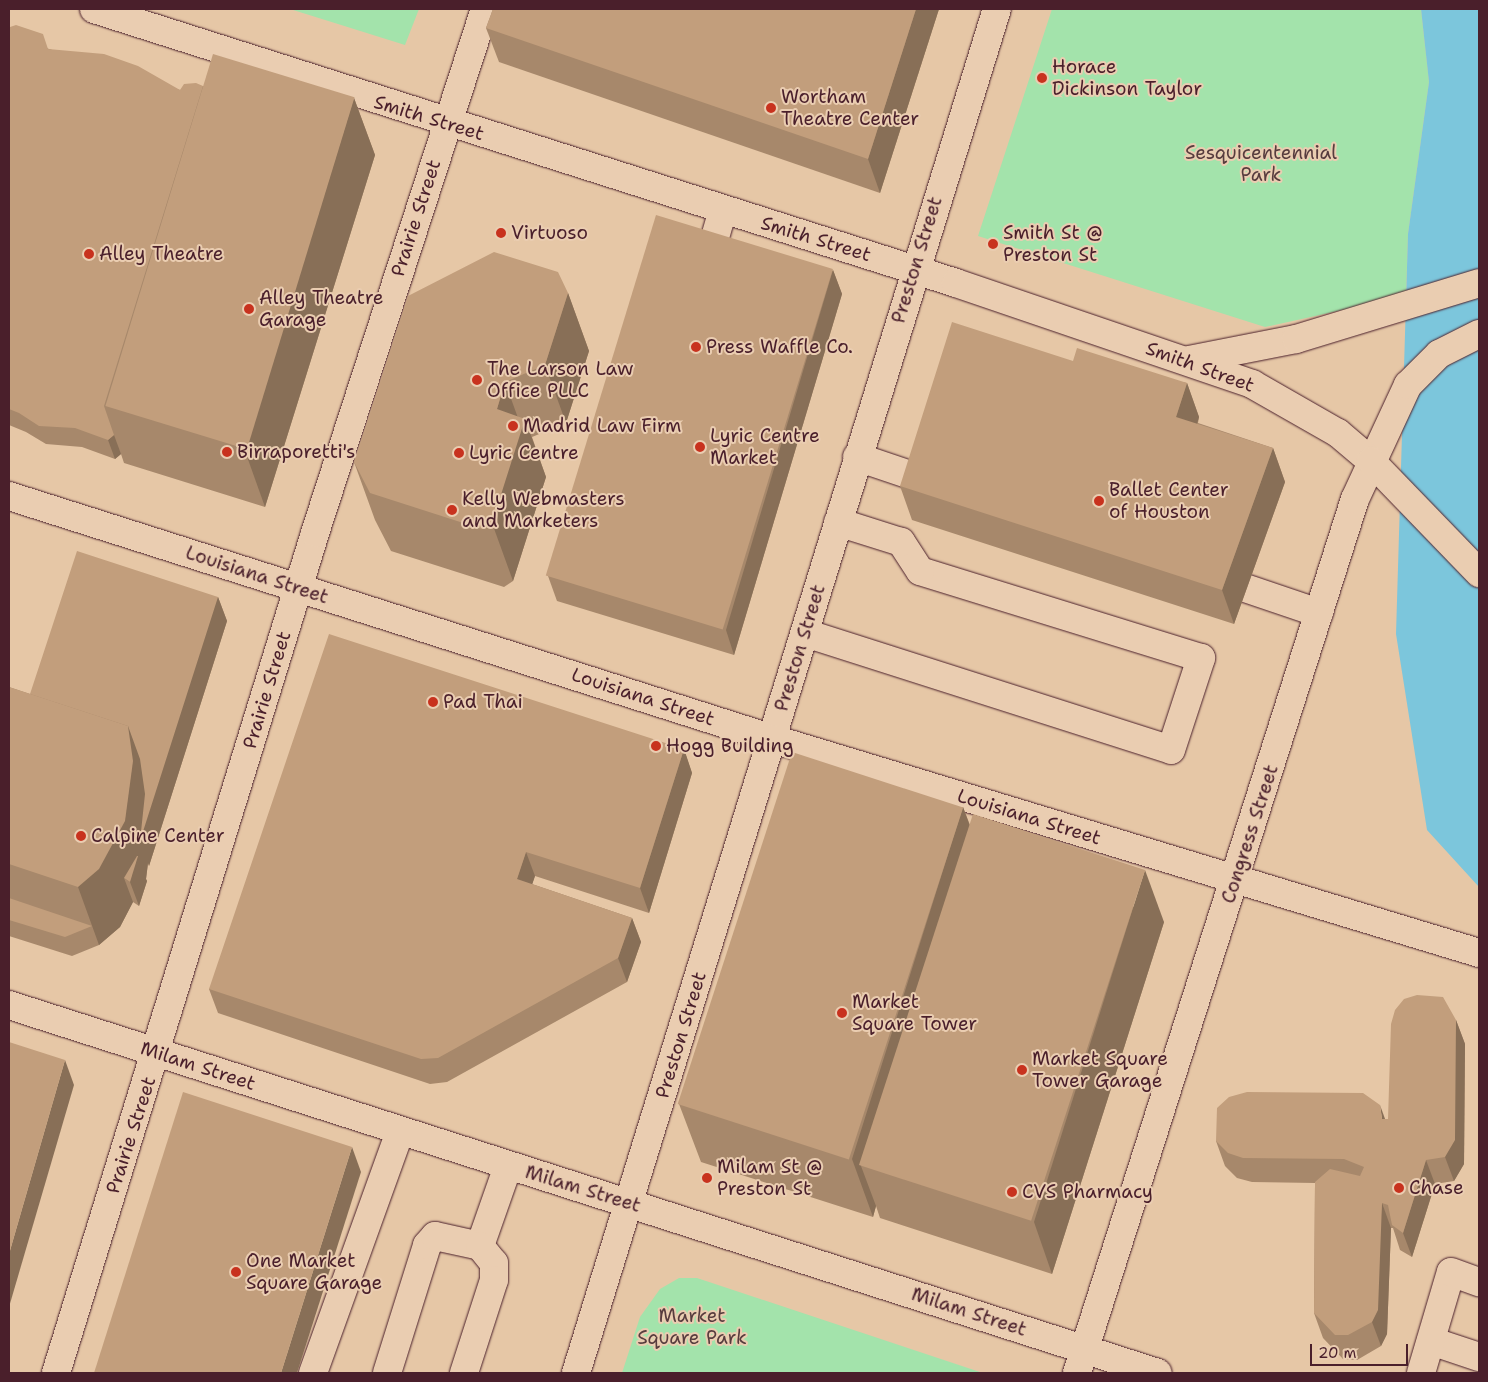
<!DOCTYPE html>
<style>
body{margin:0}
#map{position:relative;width:1488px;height:1382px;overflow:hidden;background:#e6c7a6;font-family:"Shantell Sans",sans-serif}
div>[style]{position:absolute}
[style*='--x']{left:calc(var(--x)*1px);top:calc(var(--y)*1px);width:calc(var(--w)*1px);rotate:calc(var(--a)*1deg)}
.green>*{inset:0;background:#a3e3ab}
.water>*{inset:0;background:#7cc6dc}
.roads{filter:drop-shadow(0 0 1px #4a1f2b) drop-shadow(0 0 1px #4a1f2b)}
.minor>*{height:28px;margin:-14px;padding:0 14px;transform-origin:14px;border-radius:14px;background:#eacdb1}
.major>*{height:28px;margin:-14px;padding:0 14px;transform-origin:14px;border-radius:14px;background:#eacdb1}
.wall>*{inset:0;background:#a7886b}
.shaded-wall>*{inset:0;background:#886f57}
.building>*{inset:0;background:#c29e7c;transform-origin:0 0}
.dots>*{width:14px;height:14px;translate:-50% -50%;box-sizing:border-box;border:2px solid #eacdb1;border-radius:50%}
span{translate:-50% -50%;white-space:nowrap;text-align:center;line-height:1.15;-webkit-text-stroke:4px #eacdb1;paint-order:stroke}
.poi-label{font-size:19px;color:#4a1f2b}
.left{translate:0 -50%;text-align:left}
.street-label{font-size:19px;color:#4a1f2b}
.park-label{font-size:19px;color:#573c3e}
.frame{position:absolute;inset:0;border:10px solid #4a1f2b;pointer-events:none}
.scale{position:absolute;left:1310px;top:1344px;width:98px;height:22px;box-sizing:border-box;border:2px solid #4a1f2b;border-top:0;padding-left:6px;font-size:15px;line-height:18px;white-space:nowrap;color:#4a1f2b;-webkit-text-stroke:4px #eacdb1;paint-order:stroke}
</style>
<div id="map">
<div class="green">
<i style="clip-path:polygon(290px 9px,419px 9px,405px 45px)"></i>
<i style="clip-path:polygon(1052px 9px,1421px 9px,1429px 82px,1408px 234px,1406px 296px,1265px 327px,978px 236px)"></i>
<i style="clip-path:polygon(679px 1278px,697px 1278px,983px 1373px,622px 1373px,640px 1317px,660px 1289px)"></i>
</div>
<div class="water">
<i style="clip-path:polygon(1421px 9px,1479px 9px,1479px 887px,1427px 830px,1396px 634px,1408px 234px,1429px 82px)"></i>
</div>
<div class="roads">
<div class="minor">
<i style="--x:716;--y:234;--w:25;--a:-74"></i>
<i style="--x:857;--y:457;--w:72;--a:18.7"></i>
<i style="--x:1245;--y:588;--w:78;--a:18.7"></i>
<i style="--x:805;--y:633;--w:384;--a:17.7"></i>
<i style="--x:1171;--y:750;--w:97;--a:-71.9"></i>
<i style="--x:1201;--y:658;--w:294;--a:-162.8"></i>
<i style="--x:920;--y:571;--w:35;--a:-123"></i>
<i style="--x:901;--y:542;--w:66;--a:-162.4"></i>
<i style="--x:480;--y:1246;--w:85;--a:-70.7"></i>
<i style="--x:1431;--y:1341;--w:51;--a:18.4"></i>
<i style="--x:56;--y:1373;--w:879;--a:-72.86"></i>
<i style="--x:315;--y:533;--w:551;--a:-72.03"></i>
<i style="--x:313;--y:1373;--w:256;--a:-70.2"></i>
<i style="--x:387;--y:1373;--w:134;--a:-72.6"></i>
<i style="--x:427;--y:1245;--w:12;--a:-48"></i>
<i style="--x:435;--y:1236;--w:46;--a:12.5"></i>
<i style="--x:480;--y:1246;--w:22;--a:51"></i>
<i style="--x:494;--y:1263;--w:17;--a:90"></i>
<i style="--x:494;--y:1280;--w:98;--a:107.9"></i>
<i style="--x:576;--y:1373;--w:1427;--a:-72.85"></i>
<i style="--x:1077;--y:1373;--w:917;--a:-72.36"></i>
<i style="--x:1355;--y:499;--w:126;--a:-65.1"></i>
<i style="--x:1408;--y:385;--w:44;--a:-45"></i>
<i style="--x:1439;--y:354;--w:45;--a:-26.6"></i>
<i style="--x:1421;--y:1373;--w:105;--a:-73.5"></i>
<i style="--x:1451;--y:1272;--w:30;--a:20"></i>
</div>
<div class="major">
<i style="--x:94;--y:9;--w:904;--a:17.63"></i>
<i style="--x:956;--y:283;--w:313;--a:18.8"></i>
<i style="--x:1252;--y:384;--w:99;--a:29.7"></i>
<i style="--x:1338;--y:433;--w:43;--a:40.3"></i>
<i style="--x:1371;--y:461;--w:156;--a:46"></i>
<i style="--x:1189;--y:360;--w:109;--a:-11.1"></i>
<i style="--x:1296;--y:339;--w:191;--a:-17"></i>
<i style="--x:9;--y:496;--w:802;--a:17.64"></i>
<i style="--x:773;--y:739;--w:738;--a:16.86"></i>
<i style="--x:9;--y:1005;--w:1206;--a:17.76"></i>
</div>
</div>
<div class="wall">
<i style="clip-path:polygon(493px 9px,939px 9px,880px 193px,499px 62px,486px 28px)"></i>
<i style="clip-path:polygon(9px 31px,49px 49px,180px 90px,203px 86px,354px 98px,375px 155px,265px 507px,124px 463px,121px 454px,115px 459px,82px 447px,46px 444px,26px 432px,9px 425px)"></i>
<i style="clip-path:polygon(833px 270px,842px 294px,734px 655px,557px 601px,548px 576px)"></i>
<i style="clip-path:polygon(568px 293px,589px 351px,566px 423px,532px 437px,546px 477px,513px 581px,504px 587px,391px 551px,375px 520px,354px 462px)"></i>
<i style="clip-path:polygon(1073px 361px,1187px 383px,1199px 417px,1198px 423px,1273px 448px,1285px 482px,1234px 624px,912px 520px,900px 486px)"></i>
<i style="clip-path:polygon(218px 597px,227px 621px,149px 866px,148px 863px,146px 879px,147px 881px,139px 906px,133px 902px,120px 927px,99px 945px,72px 956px,9px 936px,9px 687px,30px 694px)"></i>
<i style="clip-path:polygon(684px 749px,692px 773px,649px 913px,535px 876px,532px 884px,632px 918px,641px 942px,627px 982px,447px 1082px,430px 1084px,218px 1013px,209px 989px)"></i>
<i style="clip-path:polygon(963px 807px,970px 825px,1164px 922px,1052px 1274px,880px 1218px,876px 1206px,873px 1217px,701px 1162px,679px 1104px)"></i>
<i style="clip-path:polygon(1456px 1020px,1465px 1044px,1464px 1164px,1454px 1181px,1435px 1184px,1412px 1257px,1400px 1250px,1393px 1228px,1391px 1228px,1387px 1334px,1381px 1346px,1357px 1360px,1343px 1359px,1323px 1338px,1314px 1313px,1315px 1183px,1252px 1182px,1237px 1178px,1225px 1166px,1216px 1141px,1385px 1119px,1388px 1119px)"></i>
</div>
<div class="shaded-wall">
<i style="clip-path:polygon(916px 9px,939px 9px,880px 193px,868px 159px)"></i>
<i style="clip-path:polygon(354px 98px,375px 155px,265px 507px,245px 451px)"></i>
<i style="clip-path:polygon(833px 270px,842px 294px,734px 655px,726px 630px)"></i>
<i style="clip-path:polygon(568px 293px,589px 351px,566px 423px,545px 365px)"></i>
<i style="clip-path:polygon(505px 382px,522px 429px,525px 419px,546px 477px,513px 581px,492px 523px,497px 409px)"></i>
<i style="clip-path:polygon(1187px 383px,1199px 417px,1189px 451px,1176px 417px)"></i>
<i style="clip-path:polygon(114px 435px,121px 454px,115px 459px,108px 440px)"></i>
<i style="clip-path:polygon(1273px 448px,1285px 482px,1234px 624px,1222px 590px)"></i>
<i style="clip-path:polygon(218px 597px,227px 621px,149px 866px,148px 863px,146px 879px,147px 881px,139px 906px,130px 882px,124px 878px,133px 902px,120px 927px,99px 945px,78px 887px,128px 726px)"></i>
<i style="clip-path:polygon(684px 749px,692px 773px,649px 913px,640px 888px)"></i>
<i style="clip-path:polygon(963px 807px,984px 865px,861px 1166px,876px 1206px,873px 1217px,852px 1159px)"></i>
<i style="clip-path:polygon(526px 852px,535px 876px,526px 903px,517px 879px)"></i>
<i style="clip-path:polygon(1145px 870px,1164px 922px,1052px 1274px,1034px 1222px)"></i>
<i style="clip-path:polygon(632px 918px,641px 942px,627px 982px,618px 958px)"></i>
<i style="clip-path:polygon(1456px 1020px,1465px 1044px,1464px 1164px,1454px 1181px,1445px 1157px)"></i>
<i style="clip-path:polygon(65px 1060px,74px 1085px,9px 1307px,9px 1254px)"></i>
<i style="clip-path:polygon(1380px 1105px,1389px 1130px,1382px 1119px)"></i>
<i style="clip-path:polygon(352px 1147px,361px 1172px,297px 1373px,281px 1373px)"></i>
<i style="clip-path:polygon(1426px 1160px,1435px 1184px,1412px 1257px,1403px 1233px)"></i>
<i style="clip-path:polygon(1382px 1203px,1391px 1228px,1387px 1334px,1381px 1346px,1372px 1322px)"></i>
</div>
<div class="building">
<i style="clip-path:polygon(493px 9px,916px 9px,868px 159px,486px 28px)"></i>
<i style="clip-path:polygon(16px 25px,43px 34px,48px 49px,104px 54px,138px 66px,180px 90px,184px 84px,196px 83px,203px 86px,104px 406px,114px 435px,108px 440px,75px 428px,39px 426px,19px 413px,9px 409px,9px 67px,10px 65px,9px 64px,9px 31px,10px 27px)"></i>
<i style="left:213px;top:54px;width:148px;height:368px;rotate:17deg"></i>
<i style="left:656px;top:215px;width:185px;height:377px;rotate:17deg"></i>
<i style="clip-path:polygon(494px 252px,558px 272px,568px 293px,545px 365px,505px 382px,497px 409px,525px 419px,492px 523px,482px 529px,370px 493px,354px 462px,408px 296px)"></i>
<i style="clip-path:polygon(952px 322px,1073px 361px,1077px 348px,1187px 383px,1176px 417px,1273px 448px,1222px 590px,900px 486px)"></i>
<i style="clip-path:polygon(77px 551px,218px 597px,140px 841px,145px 794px,140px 759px,128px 726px,30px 694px)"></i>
<i style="clip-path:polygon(329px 634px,684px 749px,640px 888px,526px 852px,517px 879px,632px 918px,618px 958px,438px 1058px,421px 1059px,209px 989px)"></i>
<i style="clip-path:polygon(9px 687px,128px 726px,133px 761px,125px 821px,99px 869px,78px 887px,9px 864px)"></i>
<i style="left:792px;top:752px;width:180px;height:370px;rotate:18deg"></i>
<i style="left:973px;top:814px;width:181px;height:369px;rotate:18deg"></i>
<i style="clip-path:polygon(137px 856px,138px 856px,130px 882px,124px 878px)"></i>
<i style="clip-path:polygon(9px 898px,92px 926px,65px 937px,9px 920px)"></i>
<i style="clip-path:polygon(1417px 995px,1443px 997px,1456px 1020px,1455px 1140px,1445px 1157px,1426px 1160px,1403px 1233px,1392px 1225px,1388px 1205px,1382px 1203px,1378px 1310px,1372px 1322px,1348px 1335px,1335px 1335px,1314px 1313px,1315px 1182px,1330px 1169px,1360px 1176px,1364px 1167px,1344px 1159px,1243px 1158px,1228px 1153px,1216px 1141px,1217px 1108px,1229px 1097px,1247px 1092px,1363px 1093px,1380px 1105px,1382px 1119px,1388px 1119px,1391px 1024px,1395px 1010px,1404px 999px)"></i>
<i style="clip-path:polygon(9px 1042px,65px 1060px,9px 1254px)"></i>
<i style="clip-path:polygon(183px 1092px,352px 1147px,281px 1373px,94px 1373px)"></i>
</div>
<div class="dots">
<i style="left:1042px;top:78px;background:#c8321e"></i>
<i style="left:771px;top:108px;background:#c8321e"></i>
<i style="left:501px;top:233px;background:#c8321e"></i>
<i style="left:993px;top:244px;background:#c8321e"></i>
<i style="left:89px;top:254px;background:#c8321e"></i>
<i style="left:249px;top:309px;background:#c8321e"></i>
<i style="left:696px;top:347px;background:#c8321e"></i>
<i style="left:477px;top:380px;background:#c8321e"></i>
<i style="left:513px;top:426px;background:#c8321e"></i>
<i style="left:700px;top:447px;background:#c8321e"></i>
<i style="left:227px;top:452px;background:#c8321e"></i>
<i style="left:459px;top:453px;background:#c8321e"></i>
<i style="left:1099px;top:501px;background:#c8321e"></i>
<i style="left:452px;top:510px;background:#c8321e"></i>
<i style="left:433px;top:702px;background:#c8321e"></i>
<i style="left:656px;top:746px;background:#c8321e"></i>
<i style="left:81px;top:836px;background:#c8321e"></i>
<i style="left:842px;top:1013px;background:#c8321e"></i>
<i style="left:1022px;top:1070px;background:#c8321e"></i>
<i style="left:707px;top:1178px;background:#c8321e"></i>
<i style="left:1399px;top:1188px;background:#c8321e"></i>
<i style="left:1012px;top:1192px;background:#c8321e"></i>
<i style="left:236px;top:1272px;background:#c8321e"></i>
</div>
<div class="poi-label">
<span class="left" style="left:1052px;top:78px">Horace<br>Dickinson Taylor</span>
<span class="left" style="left:781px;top:108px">Wortham<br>Theatre Center</span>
<span class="left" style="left:511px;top:233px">Virtuoso</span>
<span class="left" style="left:1003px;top:244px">Smith St @<br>Preston St</span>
<span class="left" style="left:99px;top:254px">Alley Theatre</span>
<span class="left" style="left:259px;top:309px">Alley Theatre<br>Garage</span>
<span class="left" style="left:706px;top:347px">Press Waffle Co.</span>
<span class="left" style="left:487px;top:380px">The Larson Law<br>Office PLLC</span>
<span class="left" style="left:523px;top:426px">Madrid Law Firm</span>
<span class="left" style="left:710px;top:447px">Lyric Centre<br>Market</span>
<span class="left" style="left:237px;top:452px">Birraporetti's</span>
<span class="left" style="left:469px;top:453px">Lyric Centre</span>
<span class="left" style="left:1109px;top:501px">Ballet Center<br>of Houston</span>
<span class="left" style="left:462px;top:510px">Kelly Webmasters<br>and Marketers</span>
<span class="left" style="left:443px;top:702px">Pad Thai</span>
<span class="left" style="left:666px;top:746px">Hogg Building</span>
<span class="left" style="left:91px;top:836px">Calpine Center</span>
<span class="left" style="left:852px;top:1013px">Market<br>Square Tower</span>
<span class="left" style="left:1032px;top:1070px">Market Square<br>Tower Garage</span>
<span class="left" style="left:717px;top:1178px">Milam St @<br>Preston St</span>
<span class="left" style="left:1409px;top:1188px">Chase</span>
<span class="left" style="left:1022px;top:1192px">CVS Pharmacy</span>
<span class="left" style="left:246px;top:1272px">One Market<br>Square Garage</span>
</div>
<div class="street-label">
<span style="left:429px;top:118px;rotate:17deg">Smith Street</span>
<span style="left:416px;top:218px;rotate:-72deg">Prairie Street</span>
<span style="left:816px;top:239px;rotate:17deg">Smith Street</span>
<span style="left:917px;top:260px;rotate:-73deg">Preston Street</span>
<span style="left:1200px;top:367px;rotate:20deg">Smith Street</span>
<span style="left:257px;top:575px;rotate:18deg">Louisiana Street</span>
<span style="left:800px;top:648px;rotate:-73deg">Preston Street</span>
<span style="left:267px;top:690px;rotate:-73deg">Prairie Street</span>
<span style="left:643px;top:697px;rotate:18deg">Louisiana Street</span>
<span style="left:1029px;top:817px;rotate:17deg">Louisiana Street</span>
<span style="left:1250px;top:834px;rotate:-72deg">Congress Street</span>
<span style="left:681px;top:1035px;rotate:-73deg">Preston Street</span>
<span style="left:198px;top:1066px;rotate:18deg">Milam Street</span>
<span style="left:131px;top:1135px;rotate:-72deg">Prairie Street</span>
<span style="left:583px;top:1189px;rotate:17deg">Milam Street</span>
<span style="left:969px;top:1312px;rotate:18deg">Milam Street</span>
</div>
<div class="park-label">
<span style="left:1261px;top:164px">Sesquicentennial<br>Park</span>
<span style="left:692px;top:1327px">Market<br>Square Park</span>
</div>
<div class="frame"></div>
<div class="scale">20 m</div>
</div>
